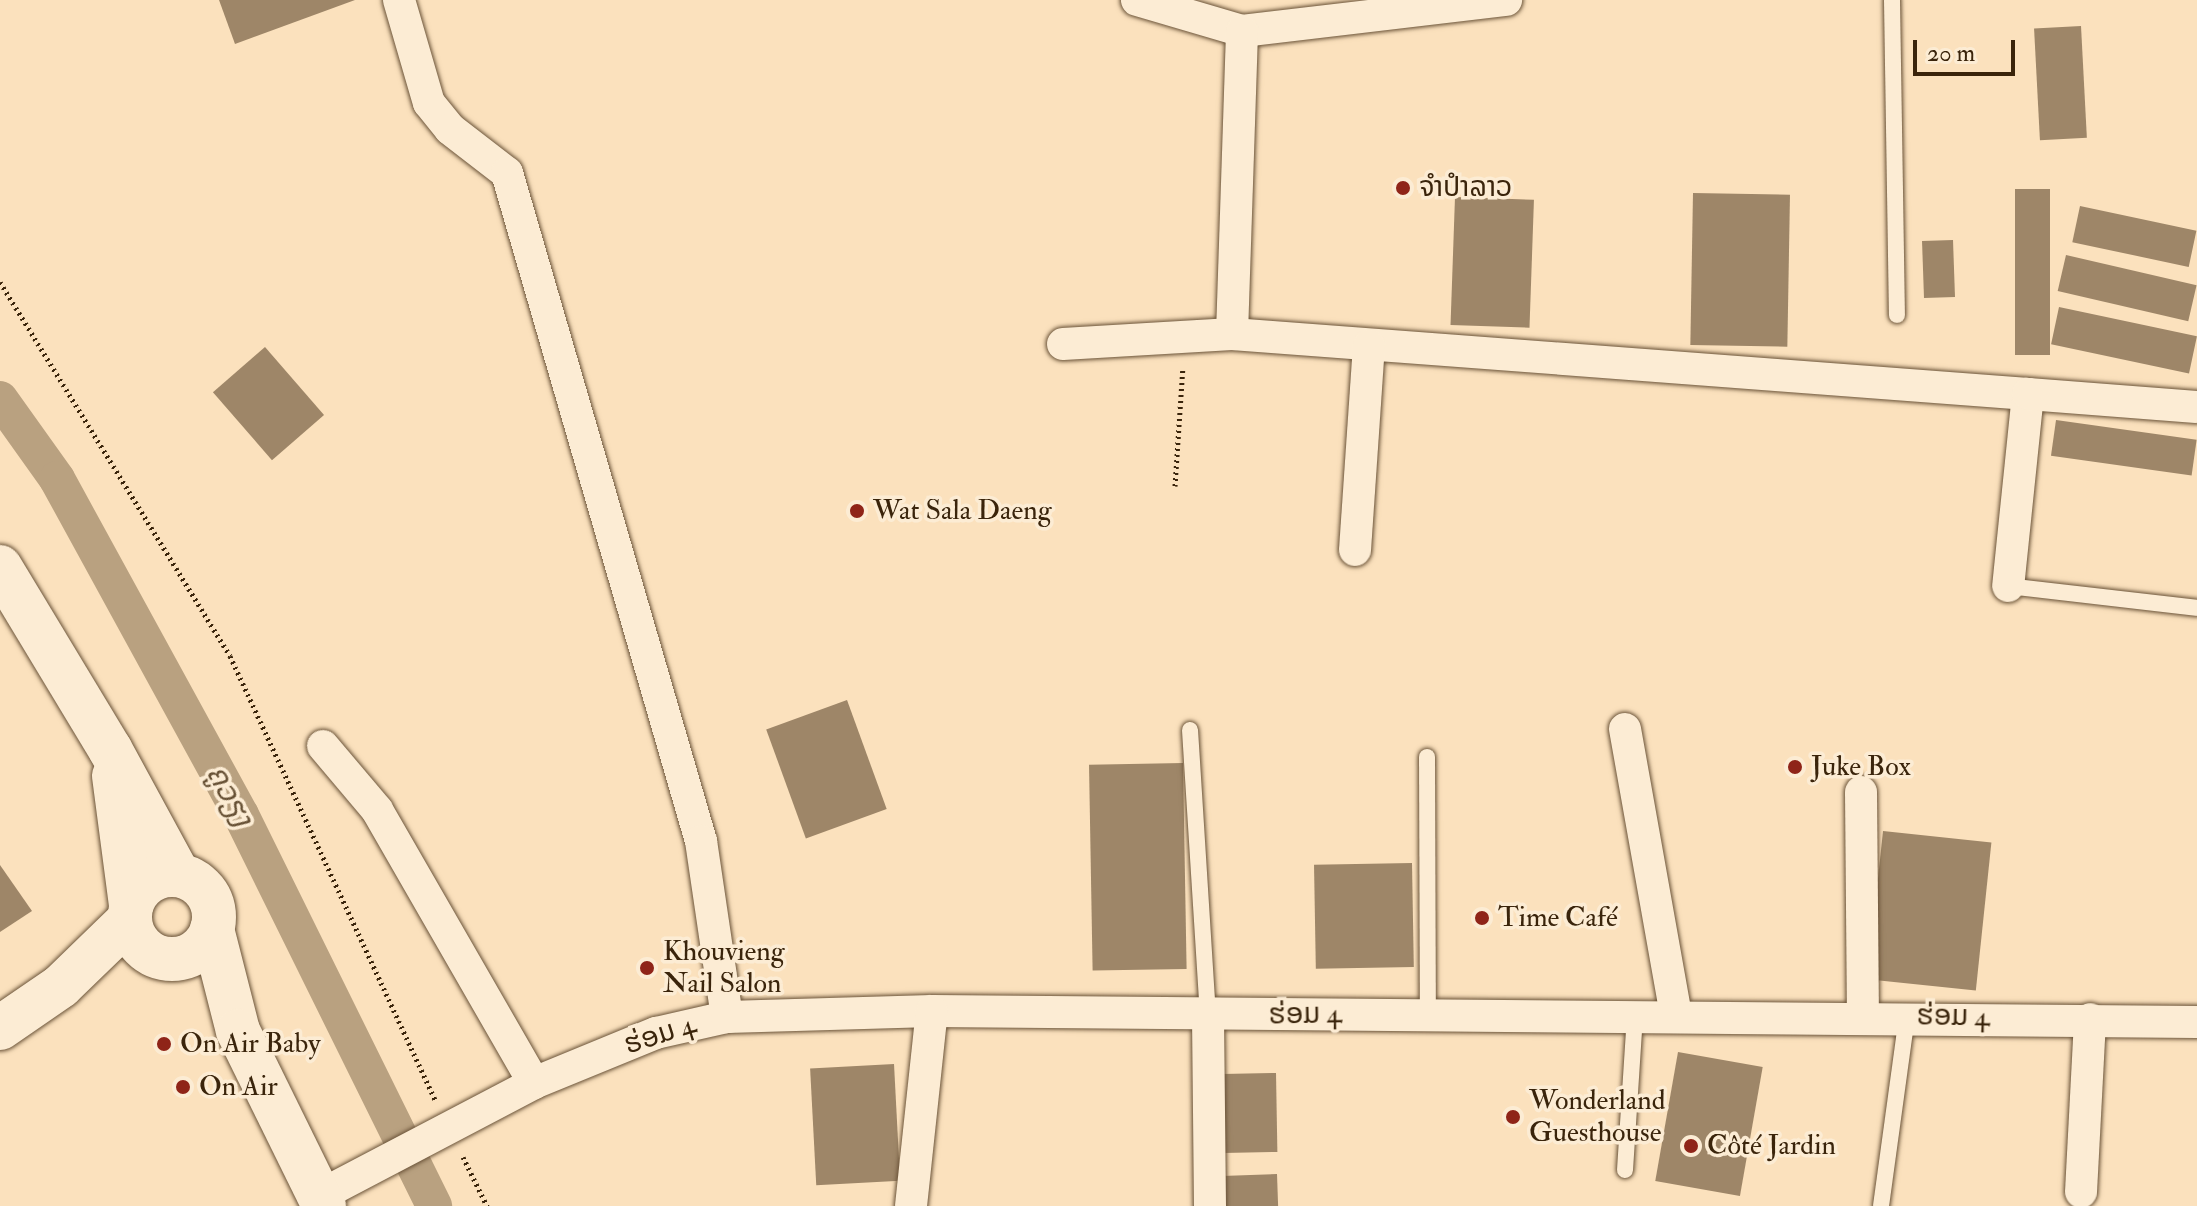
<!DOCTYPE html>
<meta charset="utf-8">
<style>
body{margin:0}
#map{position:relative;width:2197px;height:1206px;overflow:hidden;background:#fbe1bd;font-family:"IM FELL Double Pica","Noto Sans Lao",serif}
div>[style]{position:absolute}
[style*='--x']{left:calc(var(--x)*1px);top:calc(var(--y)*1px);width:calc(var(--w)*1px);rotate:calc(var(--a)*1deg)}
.canal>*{height:36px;margin:-18px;padding:0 18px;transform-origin:18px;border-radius:18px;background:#b9a180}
.building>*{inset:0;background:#9e8668;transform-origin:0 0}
.path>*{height:5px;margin-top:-2.5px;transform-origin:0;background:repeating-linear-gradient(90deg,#3a240b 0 2px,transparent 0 6px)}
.roads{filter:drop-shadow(0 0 2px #6a5338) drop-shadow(0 0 2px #6a5338)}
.lane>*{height:16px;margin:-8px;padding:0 8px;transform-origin:8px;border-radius:8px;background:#fcecd4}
.street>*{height:32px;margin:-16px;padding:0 16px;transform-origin:16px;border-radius:16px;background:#fcecd4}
.secondary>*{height:44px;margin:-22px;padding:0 22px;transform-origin:22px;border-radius:22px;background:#fcecd4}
.secondary>.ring{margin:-22px;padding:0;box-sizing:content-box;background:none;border:44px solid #fcecd4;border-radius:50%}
.dots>*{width:22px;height:22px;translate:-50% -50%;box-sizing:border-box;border:4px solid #fcecd4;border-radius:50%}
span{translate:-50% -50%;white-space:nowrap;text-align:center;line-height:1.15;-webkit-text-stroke:7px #fcecd4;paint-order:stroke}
.poi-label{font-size:28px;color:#3a240b}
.left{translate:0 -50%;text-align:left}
.street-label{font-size:28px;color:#3a240b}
.water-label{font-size:30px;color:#665034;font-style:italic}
.scale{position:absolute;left:1913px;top:40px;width:102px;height:36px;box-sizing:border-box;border:4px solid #3a240b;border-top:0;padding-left:10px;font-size:24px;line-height:28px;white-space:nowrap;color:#3a240b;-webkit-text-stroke:6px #fcecd4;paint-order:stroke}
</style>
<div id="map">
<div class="canal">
<i style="--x:0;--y:399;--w:98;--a:54.5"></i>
<i style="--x:57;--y:479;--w:383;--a:61.3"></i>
<i style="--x:241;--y:815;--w:436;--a:63.7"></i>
</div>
<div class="building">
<i style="clip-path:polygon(219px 0,355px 0,235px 44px)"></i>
<i style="left:2081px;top:26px;width:112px;height:47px;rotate:87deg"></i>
<i style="left:2015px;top:189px;width:35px;height:166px"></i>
<i style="left:1693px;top:193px;width:97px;height:152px;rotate:1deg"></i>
<i style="left:1455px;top:197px;width:79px;height:128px;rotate:2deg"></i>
<i style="left:2080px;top:206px;width:119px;height:37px;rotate:12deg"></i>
<i style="left:1953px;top:240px;width:57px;height:31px;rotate:88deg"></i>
<i style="left:2066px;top:255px;width:134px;height:37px;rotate:13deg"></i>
<i style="left:2059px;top:307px;width:141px;height:38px;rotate:12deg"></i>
<i style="left:265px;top:347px;width:90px;height:69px;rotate:49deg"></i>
<i style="left:2056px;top:420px;width:142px;height:36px;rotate:8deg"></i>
<i style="left:847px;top:700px;width:116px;height:86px;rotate:70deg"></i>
<i style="left:1183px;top:763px;width:206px;height:94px;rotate:89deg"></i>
<i style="left:1883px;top:831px;width:109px;height:149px;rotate:6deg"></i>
<i style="left:1412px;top:863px;width:104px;height:98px;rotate:89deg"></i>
<i style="clip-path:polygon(0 865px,32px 911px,0 932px)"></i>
<i style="left:1678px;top:1052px;width:86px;height:131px;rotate:10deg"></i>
<i style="left:894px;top:1064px;width:117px;height:84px;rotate:87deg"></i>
<i style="left:1276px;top:1073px;width:79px;height:54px;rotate:89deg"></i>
<i style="left:1277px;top:1174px;width:32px;height:55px;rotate:88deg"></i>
</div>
<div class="path">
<i style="--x:0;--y:282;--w:439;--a:58.4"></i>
<i style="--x:230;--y:656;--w:490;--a:65.2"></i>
<i style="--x:1175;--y:486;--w:119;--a:-86.2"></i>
<i style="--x:463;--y:1157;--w:55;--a:63.9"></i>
</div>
<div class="roads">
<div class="lane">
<i style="--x:1892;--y:0;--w:315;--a:89.1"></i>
<i style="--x:2008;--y:586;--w:190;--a:6.6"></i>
<i style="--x:1190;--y:730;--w:287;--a:86.4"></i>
<i style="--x:1427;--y:757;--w:257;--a:89.8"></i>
<i style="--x:1625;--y:1170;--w:155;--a:-86.3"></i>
<i style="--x:1881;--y:1206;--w:192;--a:-82.2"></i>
</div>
<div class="street">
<i style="--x:399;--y:0;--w:107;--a:73.8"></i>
<i style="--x:429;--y:103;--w:33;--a:51"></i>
<i style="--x:450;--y:129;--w:72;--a:37.7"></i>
<i style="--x:507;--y:173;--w:696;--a:73.81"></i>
<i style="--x:701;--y:841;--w:178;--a:81.6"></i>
<i style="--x:1137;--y:0;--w:109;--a:16.4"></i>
<i style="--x:1242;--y:31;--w:266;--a:-6.7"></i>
<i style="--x:1232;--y:334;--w:303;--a:-88.1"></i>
<i style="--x:1063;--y:344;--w:169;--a:-3.4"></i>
<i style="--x:1232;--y:334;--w:798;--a:4.31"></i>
<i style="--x:2028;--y:394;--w:193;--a:95.9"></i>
<i style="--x:2028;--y:394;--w:169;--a:4.4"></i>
<i style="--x:1355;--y:550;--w:205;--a:-86.1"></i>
<i style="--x:1625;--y:729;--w:291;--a:79.9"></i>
<i style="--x:323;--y:746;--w:84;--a:49.8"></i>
<i style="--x:377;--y:810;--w:315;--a:60.1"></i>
<i style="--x:1861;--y:792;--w:223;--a:89.5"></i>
<i style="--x:1208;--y:1016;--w:190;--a:89.4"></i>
<i style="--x:2081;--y:1192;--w:173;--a:-87"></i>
<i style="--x:319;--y:1196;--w:243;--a:-27.7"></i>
<i style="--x:534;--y:1083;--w:132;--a:-22.3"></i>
<i style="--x:656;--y:1033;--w:73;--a:-12.7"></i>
<i style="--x:727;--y:1017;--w:205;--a:-1.7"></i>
<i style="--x:932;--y:1011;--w:1265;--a:0.5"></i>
<i style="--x:911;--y:1206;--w:196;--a:-83.9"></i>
</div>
<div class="secondary">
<i style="--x:0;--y:567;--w:213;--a:58.9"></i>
<i style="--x:110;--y:749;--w:142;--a:61.5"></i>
<i style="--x:114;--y:776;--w:131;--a:82.5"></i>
<i class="ring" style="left:130px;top:875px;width:40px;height:40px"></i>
<i style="--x:212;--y:929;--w:105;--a:75.7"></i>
<i style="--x:238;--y:1031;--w:195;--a:63.8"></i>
<i style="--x:0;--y:1028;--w:74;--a:-34.5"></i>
<i style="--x:61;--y:986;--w:95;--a:-44.1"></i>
</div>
</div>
<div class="dots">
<i style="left:1403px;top:188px;background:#8f2418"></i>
<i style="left:857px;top:511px;background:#8f2418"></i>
<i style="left:1795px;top:767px;background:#8f2418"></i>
<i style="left:1482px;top:918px;background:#8f2418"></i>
<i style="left:647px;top:968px;background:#8f2418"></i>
<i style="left:164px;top:1044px;background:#8f2418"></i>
<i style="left:183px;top:1087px;background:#8f2418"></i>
<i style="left:1513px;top:1117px;background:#8f2418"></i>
<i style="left:1691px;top:1146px;background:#8f2418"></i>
</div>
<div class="poi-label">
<span class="left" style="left:1419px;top:188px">ຈຳປຳລາວ</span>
<span class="left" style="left:873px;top:511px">Wat Sala Daeng</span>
<span class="left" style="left:1811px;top:767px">Juke Box</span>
<span class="left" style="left:1498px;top:918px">Time Café</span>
<span class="left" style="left:663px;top:968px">Khouvieng<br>Nail Salon</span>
<span class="left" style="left:180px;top:1044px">On Air Baby</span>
<span class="left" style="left:199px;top:1087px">On Air</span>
<span class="left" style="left:1529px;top:1117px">Wonderland<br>Guesthouse</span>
<span class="left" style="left:1707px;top:1146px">Côté Jardin</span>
</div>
<div class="street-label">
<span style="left:1305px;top:1015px;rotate:-1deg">ຮ່ອມ 4</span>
<span style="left:1953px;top:1017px;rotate:1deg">ຮ່ອມ 4</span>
<span style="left:660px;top:1035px;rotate:-18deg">ຮ່ອມ 4</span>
</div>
<div class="water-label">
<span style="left:229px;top:796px;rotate:62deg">ຄູວຽງ</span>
</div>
<div class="scale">20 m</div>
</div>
